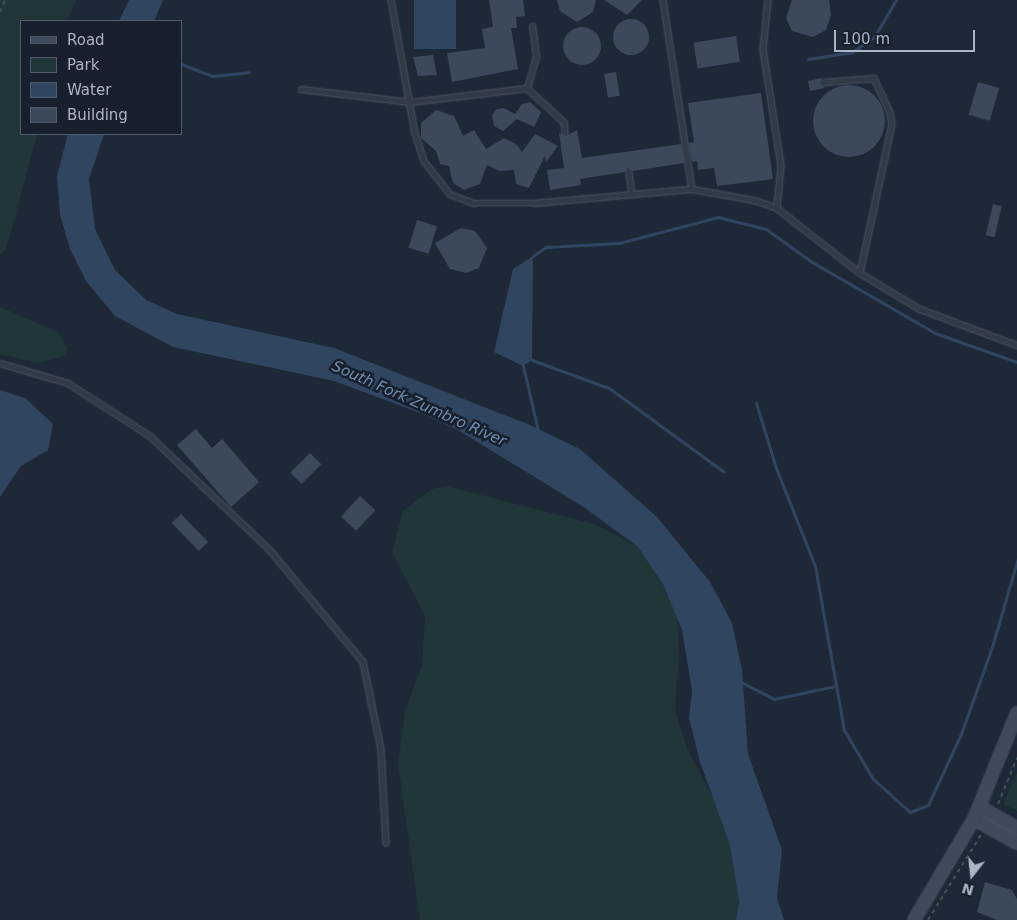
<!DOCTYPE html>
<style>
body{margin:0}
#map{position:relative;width:1017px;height:920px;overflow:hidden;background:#1e2937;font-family:"DejaVu Sans",sans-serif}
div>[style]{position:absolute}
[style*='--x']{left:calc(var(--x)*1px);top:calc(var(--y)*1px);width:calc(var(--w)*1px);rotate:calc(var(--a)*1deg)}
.green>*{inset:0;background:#203638}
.water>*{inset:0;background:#2f4560;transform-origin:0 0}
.stream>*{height:3px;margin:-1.5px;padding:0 1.5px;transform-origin:1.5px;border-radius:1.5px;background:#2f4560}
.building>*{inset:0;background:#3b495a;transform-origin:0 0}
.round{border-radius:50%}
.path>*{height:2px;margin-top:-1px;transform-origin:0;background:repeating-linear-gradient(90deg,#3d5356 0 4px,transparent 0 8px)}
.roads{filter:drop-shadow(0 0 1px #4c5663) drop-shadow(0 0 1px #4c5663)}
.lane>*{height:4.5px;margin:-2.25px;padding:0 2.25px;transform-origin:2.25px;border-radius:2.25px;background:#313b47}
.secondary>*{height:12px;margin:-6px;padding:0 6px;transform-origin:6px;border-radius:6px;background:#3f4a5b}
span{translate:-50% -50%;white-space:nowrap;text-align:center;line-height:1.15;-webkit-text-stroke:5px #17202c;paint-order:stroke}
.water-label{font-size:15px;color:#718eb0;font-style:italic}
.legend{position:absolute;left:20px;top:20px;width:162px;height:115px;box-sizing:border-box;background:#17202c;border:1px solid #525c69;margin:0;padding:6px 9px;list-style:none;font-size:15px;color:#abb6c5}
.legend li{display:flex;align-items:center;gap:10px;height:25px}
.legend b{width:25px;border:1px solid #525c69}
.north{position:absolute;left:947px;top:850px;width:50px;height:50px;-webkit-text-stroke:4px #17202c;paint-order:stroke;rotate:196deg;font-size:14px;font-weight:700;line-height:20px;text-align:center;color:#abb6c5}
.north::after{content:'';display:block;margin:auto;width:18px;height:22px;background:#abb6c5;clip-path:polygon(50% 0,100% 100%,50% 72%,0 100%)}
.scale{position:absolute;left:834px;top:30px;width:141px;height:22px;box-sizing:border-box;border:2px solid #abb6c5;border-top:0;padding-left:6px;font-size:15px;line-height:18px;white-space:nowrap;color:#abb6c5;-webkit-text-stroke:4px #17202c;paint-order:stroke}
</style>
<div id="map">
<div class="green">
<i style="clip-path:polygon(0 0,76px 0,67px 21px,21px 21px,21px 134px,37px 134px,6px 250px,0 255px)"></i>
<i style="clip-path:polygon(0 307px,58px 332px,67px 348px,65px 356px,38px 363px,0 354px)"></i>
<i style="clip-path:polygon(446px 486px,594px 524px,638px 547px,676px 597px,679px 656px,675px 709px,687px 748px,729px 829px,742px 873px,736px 920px,420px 920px,398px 764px,405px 711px,422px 666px,425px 616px,392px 552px,403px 511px,432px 489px)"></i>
<i style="clip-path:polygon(1017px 773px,1017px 811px,1003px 804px)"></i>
</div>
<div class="water">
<i style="clip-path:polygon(129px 0,163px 0,154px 21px,119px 21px)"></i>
<i style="left:414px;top:0;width:42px;height:49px"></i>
<i style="clip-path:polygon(68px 134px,104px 134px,89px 179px,95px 229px,115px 270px,146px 300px,177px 314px,334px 348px,530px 425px,580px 449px,657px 517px,710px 582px,732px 623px,742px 670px,748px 754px,782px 850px,777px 898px,784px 920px,736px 920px,739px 901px,730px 845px,700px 762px,689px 718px,692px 691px,682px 630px,663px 584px,638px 547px,585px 508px,458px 430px,423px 414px,334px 381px,173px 347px,115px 316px,86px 281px,70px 249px,60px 215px,57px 176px)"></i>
<i style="clip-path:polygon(533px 256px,532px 360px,523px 366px,494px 352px,513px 269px)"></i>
<i style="clip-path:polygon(0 390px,25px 398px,53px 424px,48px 450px,21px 466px,0 497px)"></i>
</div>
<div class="stream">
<i style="--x:808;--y:59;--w:45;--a:-9"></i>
<i style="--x:852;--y:52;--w:27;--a:-34"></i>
<i style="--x:874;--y:37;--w:43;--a:-59.3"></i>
<i style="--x:181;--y:64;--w:34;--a:21"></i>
<i style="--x:213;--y:76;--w:36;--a:-6"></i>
<i style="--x:533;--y:256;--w:16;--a:-35"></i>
<i style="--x:546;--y:247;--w:73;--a:-3.1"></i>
<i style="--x:619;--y:243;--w:102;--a:-14.7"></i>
<i style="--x:718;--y:217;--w:49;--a:14"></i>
<i style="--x:766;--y:229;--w:57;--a:35.7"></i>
<i style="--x:812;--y:262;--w:142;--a:30"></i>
<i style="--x:935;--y:333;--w:87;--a:19.5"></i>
<i style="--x:532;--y:360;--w:82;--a:20"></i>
<i style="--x:609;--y:388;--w:142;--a:36.1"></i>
<i style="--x:523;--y:366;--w:67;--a:77"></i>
<i style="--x:756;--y:403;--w:68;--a:72.9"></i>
<i style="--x:776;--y:468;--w:105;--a:68.3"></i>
<i style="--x:815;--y:566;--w:167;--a:80"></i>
<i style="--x:844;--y:730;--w:57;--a:59.4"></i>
<i style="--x:873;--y:779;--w:50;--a:41.7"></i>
<i style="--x:910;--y:812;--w:19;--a:-21"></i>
<i style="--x:928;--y:805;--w:78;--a:-65.1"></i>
<i style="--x:961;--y:734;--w:92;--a:-70.4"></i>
<i style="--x:992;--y:647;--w:90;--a:-73.8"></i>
<i style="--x:741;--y:682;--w:37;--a:27"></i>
<i style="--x:774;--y:699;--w:62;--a:-12"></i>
</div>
<div class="building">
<i style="clip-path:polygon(489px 0,523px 0,525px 16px,516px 17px,517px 28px,511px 28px,518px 69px,452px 82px,447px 53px,485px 48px,482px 29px,493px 27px)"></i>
<i style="clip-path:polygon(557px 0,596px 0,593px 12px,577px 22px,560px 11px)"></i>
<i style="clip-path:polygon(604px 0,642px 0,627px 15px)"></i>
<i style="clip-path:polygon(792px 0,829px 0,831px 15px,826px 30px,813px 37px,792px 31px,786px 18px)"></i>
<i class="round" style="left:613px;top:19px;width:36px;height:36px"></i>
<i class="round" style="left:563px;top:27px;width:38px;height:38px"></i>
<i style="left:736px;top:36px;width:26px;height:43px;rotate:81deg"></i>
<i style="clip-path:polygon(433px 55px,437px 75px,418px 76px,413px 57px)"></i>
<i style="left:616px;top:72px;width:24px;height:12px;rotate:81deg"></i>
<i style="clip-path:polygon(822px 78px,820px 83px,825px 88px,810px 91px,808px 81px)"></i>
<i style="left:978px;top:82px;width:22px;height:34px;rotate:16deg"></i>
<i class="round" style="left:813px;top:85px;width:72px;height:72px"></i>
<i style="clip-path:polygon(761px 93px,773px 179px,717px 186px,714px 168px,698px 170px,697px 161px,692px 162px,689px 143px,694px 142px,688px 103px)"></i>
<i style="clip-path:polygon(530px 102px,541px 112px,534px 127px,517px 119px,503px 131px,494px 126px,492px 115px,497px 109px,504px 108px,515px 114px,522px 104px)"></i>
<i style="clip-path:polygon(436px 110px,454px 116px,463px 136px,474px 130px,486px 149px,504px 138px,516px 144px,522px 152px,535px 134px,558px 146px,546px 162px,545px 156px,529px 188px,516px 184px,514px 170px,500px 171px,487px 165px,480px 184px,464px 190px,453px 183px,449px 166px,440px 164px,436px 151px,421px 138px,421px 123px)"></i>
<i style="clip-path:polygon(577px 130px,582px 158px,681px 144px,684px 163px,633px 171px,628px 168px,625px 172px,580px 179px,581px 185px,550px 190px,547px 170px,564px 168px,559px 133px,566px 136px)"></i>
<i style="left:993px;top:204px;width:9px;height:32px;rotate:13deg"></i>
<i style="left:417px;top:220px;width:21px;height:29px;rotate:17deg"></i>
<i style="clip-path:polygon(461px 228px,475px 231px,487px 248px,479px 268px,466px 273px,450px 269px,435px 243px)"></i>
<i style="clip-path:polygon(196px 429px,212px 448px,222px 439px,259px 482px,231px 507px,177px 445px)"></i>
<i style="left:310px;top:453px;width:16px;height:28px;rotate:45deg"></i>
<i style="left:360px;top:496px;width:21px;height:28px;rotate:43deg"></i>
<i style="left:181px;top:514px;width:39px;height:13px;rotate:46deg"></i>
<i style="clip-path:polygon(985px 882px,1012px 890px,1017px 899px,1017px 920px,997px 920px,977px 912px)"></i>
</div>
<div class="path">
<i style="--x:0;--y:12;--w:13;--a:-67"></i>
<i style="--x:998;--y:804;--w:50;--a:-67.6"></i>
<i style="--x:928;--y:920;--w:100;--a:-58.1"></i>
</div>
<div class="roads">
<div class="lane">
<i style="--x:391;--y:0;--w:135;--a:79.8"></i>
<i style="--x:415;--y:133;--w:29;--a:72"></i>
<i style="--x:424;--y:161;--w:42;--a:51.8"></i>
<i style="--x:450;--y:194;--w:26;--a:21"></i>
<i style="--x:474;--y:203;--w:60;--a:0"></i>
<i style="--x:534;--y:203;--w:159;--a:-5.1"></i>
<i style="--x:692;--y:189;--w:63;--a:10.1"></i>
<i style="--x:754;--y:200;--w:24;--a:19"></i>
<i style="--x:777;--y:208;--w:105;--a:38.1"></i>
<i style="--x:860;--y:273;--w:70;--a:31"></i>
<i style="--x:920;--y:309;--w:103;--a:20.4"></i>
<i style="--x:663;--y:0;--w:191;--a:81.3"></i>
<i style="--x:768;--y:0;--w:49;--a:95.8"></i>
<i style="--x:763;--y:49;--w:117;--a:81.2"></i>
<i style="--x:781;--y:165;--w:43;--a:95.3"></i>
<i style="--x:824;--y:82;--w:50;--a:-4.6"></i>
<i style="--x:874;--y:78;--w:38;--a:65"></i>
<i style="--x:890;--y:112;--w:12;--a:81"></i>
<i style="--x:892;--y:124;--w:152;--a:102.1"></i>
<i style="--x:527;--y:88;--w:50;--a:42.6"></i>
<i style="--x:564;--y:122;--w:10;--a:84"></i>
<i style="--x:301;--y:89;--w:110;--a:6.8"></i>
<i style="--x:410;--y:102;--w:118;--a:-6.8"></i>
<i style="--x:527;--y:88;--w:32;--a:-74"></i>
<i style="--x:536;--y:57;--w:31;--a:-97"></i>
<i style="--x:629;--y:172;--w:22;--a:82"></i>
<i style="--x:0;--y:363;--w:71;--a:16.4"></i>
<i style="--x:68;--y:383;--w:98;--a:32.9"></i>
<i style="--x:150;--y:436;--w:164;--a:43.5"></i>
<i style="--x:269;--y:549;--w:147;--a:50.2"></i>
<i style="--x:363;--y:662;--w:89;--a:78.3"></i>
<i style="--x:381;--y:749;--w:94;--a:87"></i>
</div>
<div class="secondary">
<i style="--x:980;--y:807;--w:43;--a:29.6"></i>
<i style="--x:974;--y:819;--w:49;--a:29.2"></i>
<i style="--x:914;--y:920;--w:117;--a:-59.3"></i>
<i style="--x:974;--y:819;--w:114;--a:-67.9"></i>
</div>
</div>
<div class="water-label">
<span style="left:419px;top:404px;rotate:24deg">South Fork Zumbro River</span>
</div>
<ul class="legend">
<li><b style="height:6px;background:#3f4a5b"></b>Road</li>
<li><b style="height:14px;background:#203638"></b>Park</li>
<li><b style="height:14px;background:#2f4560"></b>Water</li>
<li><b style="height:14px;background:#3b495a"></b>Building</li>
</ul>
<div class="north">N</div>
<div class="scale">100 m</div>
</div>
